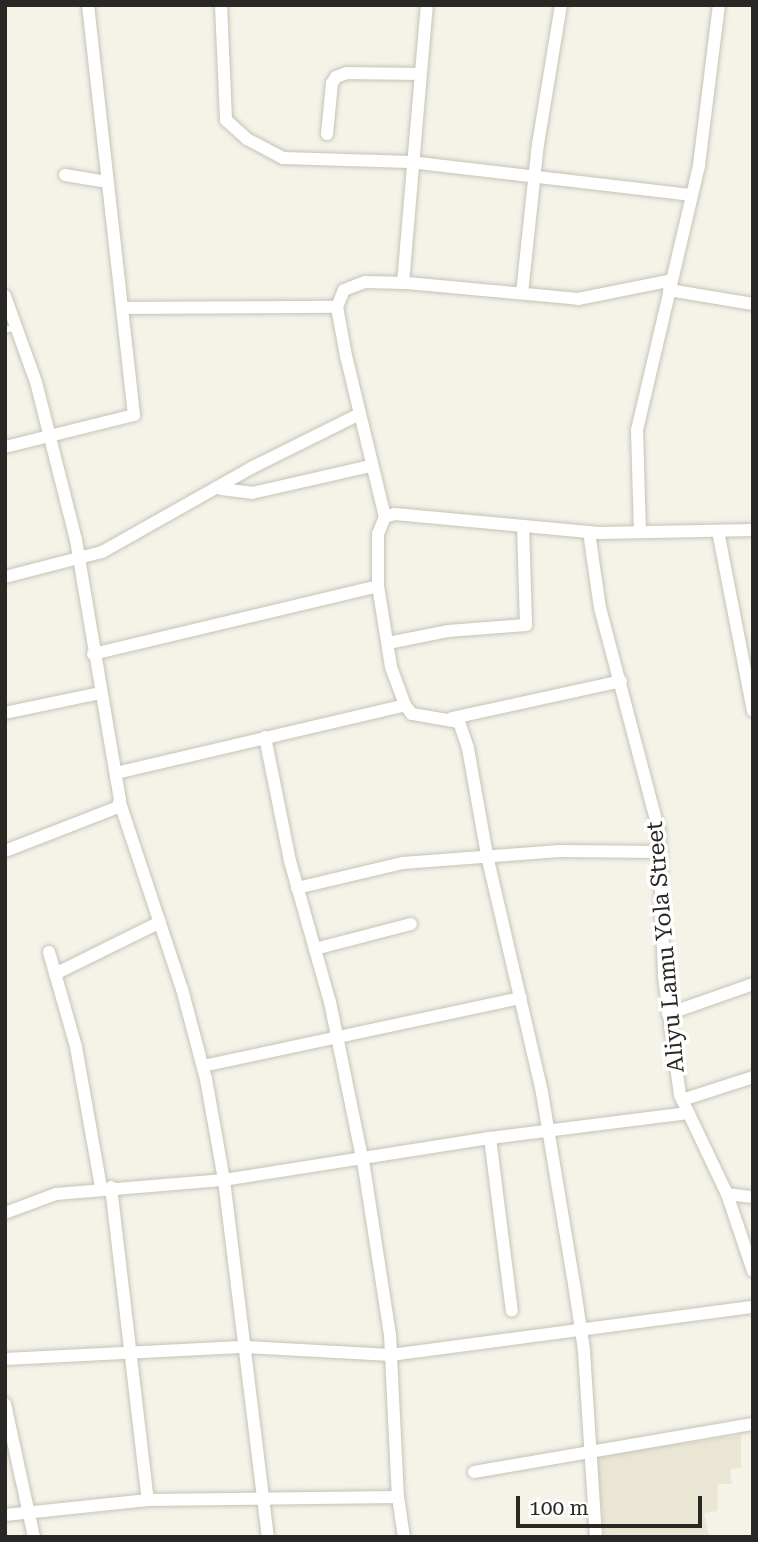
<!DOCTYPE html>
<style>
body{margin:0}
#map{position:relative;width:758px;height:1542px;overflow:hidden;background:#f5f3e8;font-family:"Roboto Serif",serif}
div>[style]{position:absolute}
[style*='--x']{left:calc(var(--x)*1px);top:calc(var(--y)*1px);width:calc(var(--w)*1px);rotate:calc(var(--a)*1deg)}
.built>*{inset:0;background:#eae6d4}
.roads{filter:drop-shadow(0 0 2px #c5c3b9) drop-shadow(0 0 2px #c5c3b9)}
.lane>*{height:6px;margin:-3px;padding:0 3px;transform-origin:3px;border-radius:3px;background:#fff}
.street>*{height:12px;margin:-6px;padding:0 6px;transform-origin:6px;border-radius:6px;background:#fff}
span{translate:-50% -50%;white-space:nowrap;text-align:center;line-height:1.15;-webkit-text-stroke:7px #fff;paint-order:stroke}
.street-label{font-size:23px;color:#292824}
.frame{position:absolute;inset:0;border:7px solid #292824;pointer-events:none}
.scale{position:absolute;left:516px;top:1496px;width:186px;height:32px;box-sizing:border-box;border:4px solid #292824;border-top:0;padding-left:9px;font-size:21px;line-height:24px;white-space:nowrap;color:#292824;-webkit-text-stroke:5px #fff;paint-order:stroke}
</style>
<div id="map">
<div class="built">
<i style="clip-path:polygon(741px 1435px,741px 1467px,730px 1470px,732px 1484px,718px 1484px,717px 1511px,704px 1513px,709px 1537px,605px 1537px,596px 1456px)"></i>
</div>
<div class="roads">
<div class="lane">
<i style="--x:5;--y:330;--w:11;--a:-15"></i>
</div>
<div class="street">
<i style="--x:221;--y:5;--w:115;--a:87.5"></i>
<i style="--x:226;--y:120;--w:28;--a:42"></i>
<i style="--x:247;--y:139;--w:41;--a:27.8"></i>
<i style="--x:283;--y:158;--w:127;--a:1.8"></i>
<i style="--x:410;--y:162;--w:284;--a:6.7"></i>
<i style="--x:327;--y:134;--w:51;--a:-84.4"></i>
<i style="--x:332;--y:83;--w:7;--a:-56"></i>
<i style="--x:336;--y:77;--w:12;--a:-20"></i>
<i style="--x:347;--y:73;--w:73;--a:0.8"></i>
<i style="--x:65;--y:175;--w:43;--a:9.5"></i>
<i style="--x:403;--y:283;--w:279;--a:-85.1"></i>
<i style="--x:669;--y:290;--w:85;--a:9.5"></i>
<i style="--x:522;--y:293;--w:150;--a:-83.9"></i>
<i style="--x:538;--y:144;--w:141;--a:-80.6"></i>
<i style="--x:5;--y:296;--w:91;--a:70.2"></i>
<i style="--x:36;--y:382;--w:163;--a:75.8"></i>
<i style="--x:76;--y:540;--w:263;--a:80.4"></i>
<i style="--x:120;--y:799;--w:8;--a:104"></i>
<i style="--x:118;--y:807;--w:121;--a:158.7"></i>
<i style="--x:122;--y:308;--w:215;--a:-0.3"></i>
<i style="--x:5;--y:447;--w:133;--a:-13.9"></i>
<i style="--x:134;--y:415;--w:413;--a:-96.4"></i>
<i style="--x:221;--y:489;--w:31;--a:7"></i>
<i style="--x:252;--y:493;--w:122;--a:-12.8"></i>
<i style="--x:385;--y:517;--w:166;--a:-103.6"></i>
<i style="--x:346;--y:356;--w:50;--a:-100.4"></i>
<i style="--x:337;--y:307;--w:18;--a:-68"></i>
<i style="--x:344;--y:290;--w:22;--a:-21"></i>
<i style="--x:365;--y:282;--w:42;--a:1.4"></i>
<i style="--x:407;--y:283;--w:172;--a:5.3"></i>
<i style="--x:578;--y:299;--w:96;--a:-11.4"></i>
<i style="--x:718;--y:531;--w:183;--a:79"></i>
<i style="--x:589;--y:532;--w:77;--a:81.8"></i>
<i style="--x:600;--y:608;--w:232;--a:75.2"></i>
<i style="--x:659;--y:832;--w:145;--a:88"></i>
<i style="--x:664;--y:977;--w:119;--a:82.3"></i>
<i style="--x:680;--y:1095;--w:110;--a:64.6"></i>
<i style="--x:727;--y:1194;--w:81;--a:71.3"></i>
<i style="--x:640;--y:532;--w:102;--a:-91.7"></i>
<i style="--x:637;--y:430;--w:272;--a:-76.8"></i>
<i style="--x:699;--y:165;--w:161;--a:-82.9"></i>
<i style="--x:5;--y:577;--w:100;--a:-14.5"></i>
<i style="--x:102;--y:552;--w:171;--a:-29.4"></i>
<i style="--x:251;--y:468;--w:119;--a:-26.4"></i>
<i style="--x:388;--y:643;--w:61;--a:-11.3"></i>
<i style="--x:448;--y:631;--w:78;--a:-4.4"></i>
<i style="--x:526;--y:625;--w:99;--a:-91.7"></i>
<i style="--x:93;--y:654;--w:293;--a:-13.4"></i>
<i style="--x:5;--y:713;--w:97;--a:-11.9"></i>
<i style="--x:452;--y:718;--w:173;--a:-12.3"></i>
<i style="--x:265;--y:737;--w:126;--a:78.6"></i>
<i style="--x:290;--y:861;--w:147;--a:74.2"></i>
<i style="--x:330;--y:1002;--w:168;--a:78.4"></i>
<i style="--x:364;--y:1167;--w:170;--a:81.2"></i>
<i style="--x:390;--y:1335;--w:162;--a:87.2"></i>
<i style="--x:398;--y:1497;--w:40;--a:81.5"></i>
<i style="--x:116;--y:773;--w:297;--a:-13.2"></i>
<i style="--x:120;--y:803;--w:196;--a:71.6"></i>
<i style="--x:182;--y:989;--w:93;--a:75.1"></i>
<i style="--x:206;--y:1079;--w:103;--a:79.9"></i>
<i style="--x:224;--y:1180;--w:360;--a:83"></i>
<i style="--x:297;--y:888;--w:109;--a:-13.3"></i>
<i style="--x:403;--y:863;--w:157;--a:-4.4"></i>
<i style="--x:560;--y:851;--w:100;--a:0.6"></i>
<i style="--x:315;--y:949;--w:99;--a:-14.6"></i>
<i style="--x:49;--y:952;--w:99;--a:74.1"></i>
<i style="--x:76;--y:1047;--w:143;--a:79.9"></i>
<i style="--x:55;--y:974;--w:117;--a:-26.3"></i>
<i style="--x:668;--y:1014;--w:90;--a:-19.4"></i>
<i style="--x:203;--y:1066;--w:325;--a:-12.1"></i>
<i style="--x:682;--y:1100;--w:75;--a:-17.9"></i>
<i style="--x:490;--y:1138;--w:174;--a:82.8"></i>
<i style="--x:111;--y:1187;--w:315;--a:83.3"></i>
<i style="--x:727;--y:1194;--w:26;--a:7"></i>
<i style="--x:5;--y:1213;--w:54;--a:-20.4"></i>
<i style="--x:56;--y:1194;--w:169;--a:-4.8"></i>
<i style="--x:224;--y:1180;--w:269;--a:-9"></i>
<i style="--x:490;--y:1138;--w:200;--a:-7.2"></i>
<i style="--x:5;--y:1359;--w:241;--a:-2.9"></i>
<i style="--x:246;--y:1347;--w:145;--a:3.2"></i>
<i style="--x:391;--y:1355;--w:365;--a:-7.6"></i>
<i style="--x:5;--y:1404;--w:136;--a:77.7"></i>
<i style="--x:474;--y:1472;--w:283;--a:-9.8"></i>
<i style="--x:5;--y:1515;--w:144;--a:-6"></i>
<i style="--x:148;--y:1500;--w:250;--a:-0.7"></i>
<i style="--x:596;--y:1537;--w:187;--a:-93.7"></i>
<i style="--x:584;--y:1350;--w:67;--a:-98.6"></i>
<i style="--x:574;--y:1284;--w:195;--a:-99.5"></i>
<i style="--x:542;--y:1092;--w:243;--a:-103.1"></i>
<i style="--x:487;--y:855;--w:109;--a:-100.1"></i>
<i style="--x:468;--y:748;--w:28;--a:-109"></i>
<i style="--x:459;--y:722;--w:48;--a:-170.3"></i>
<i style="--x:412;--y:714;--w:11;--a:-128"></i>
<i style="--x:405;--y:705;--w:40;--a:-110.2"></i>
<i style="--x:391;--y:667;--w:82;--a:-99.1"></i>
<i style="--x:378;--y:586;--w:52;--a:-90"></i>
<i style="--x:378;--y:534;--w:18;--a:-68"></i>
<i style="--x:385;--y:517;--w:10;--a:-17"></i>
<i style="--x:395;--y:514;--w:205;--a:5.3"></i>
<i style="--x:599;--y:533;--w:154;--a:-1.1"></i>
</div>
</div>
<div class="street-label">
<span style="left:666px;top:947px;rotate:-95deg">Aliyu Lamu Yola Street</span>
</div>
<div class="frame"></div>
<div class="scale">100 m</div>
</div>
